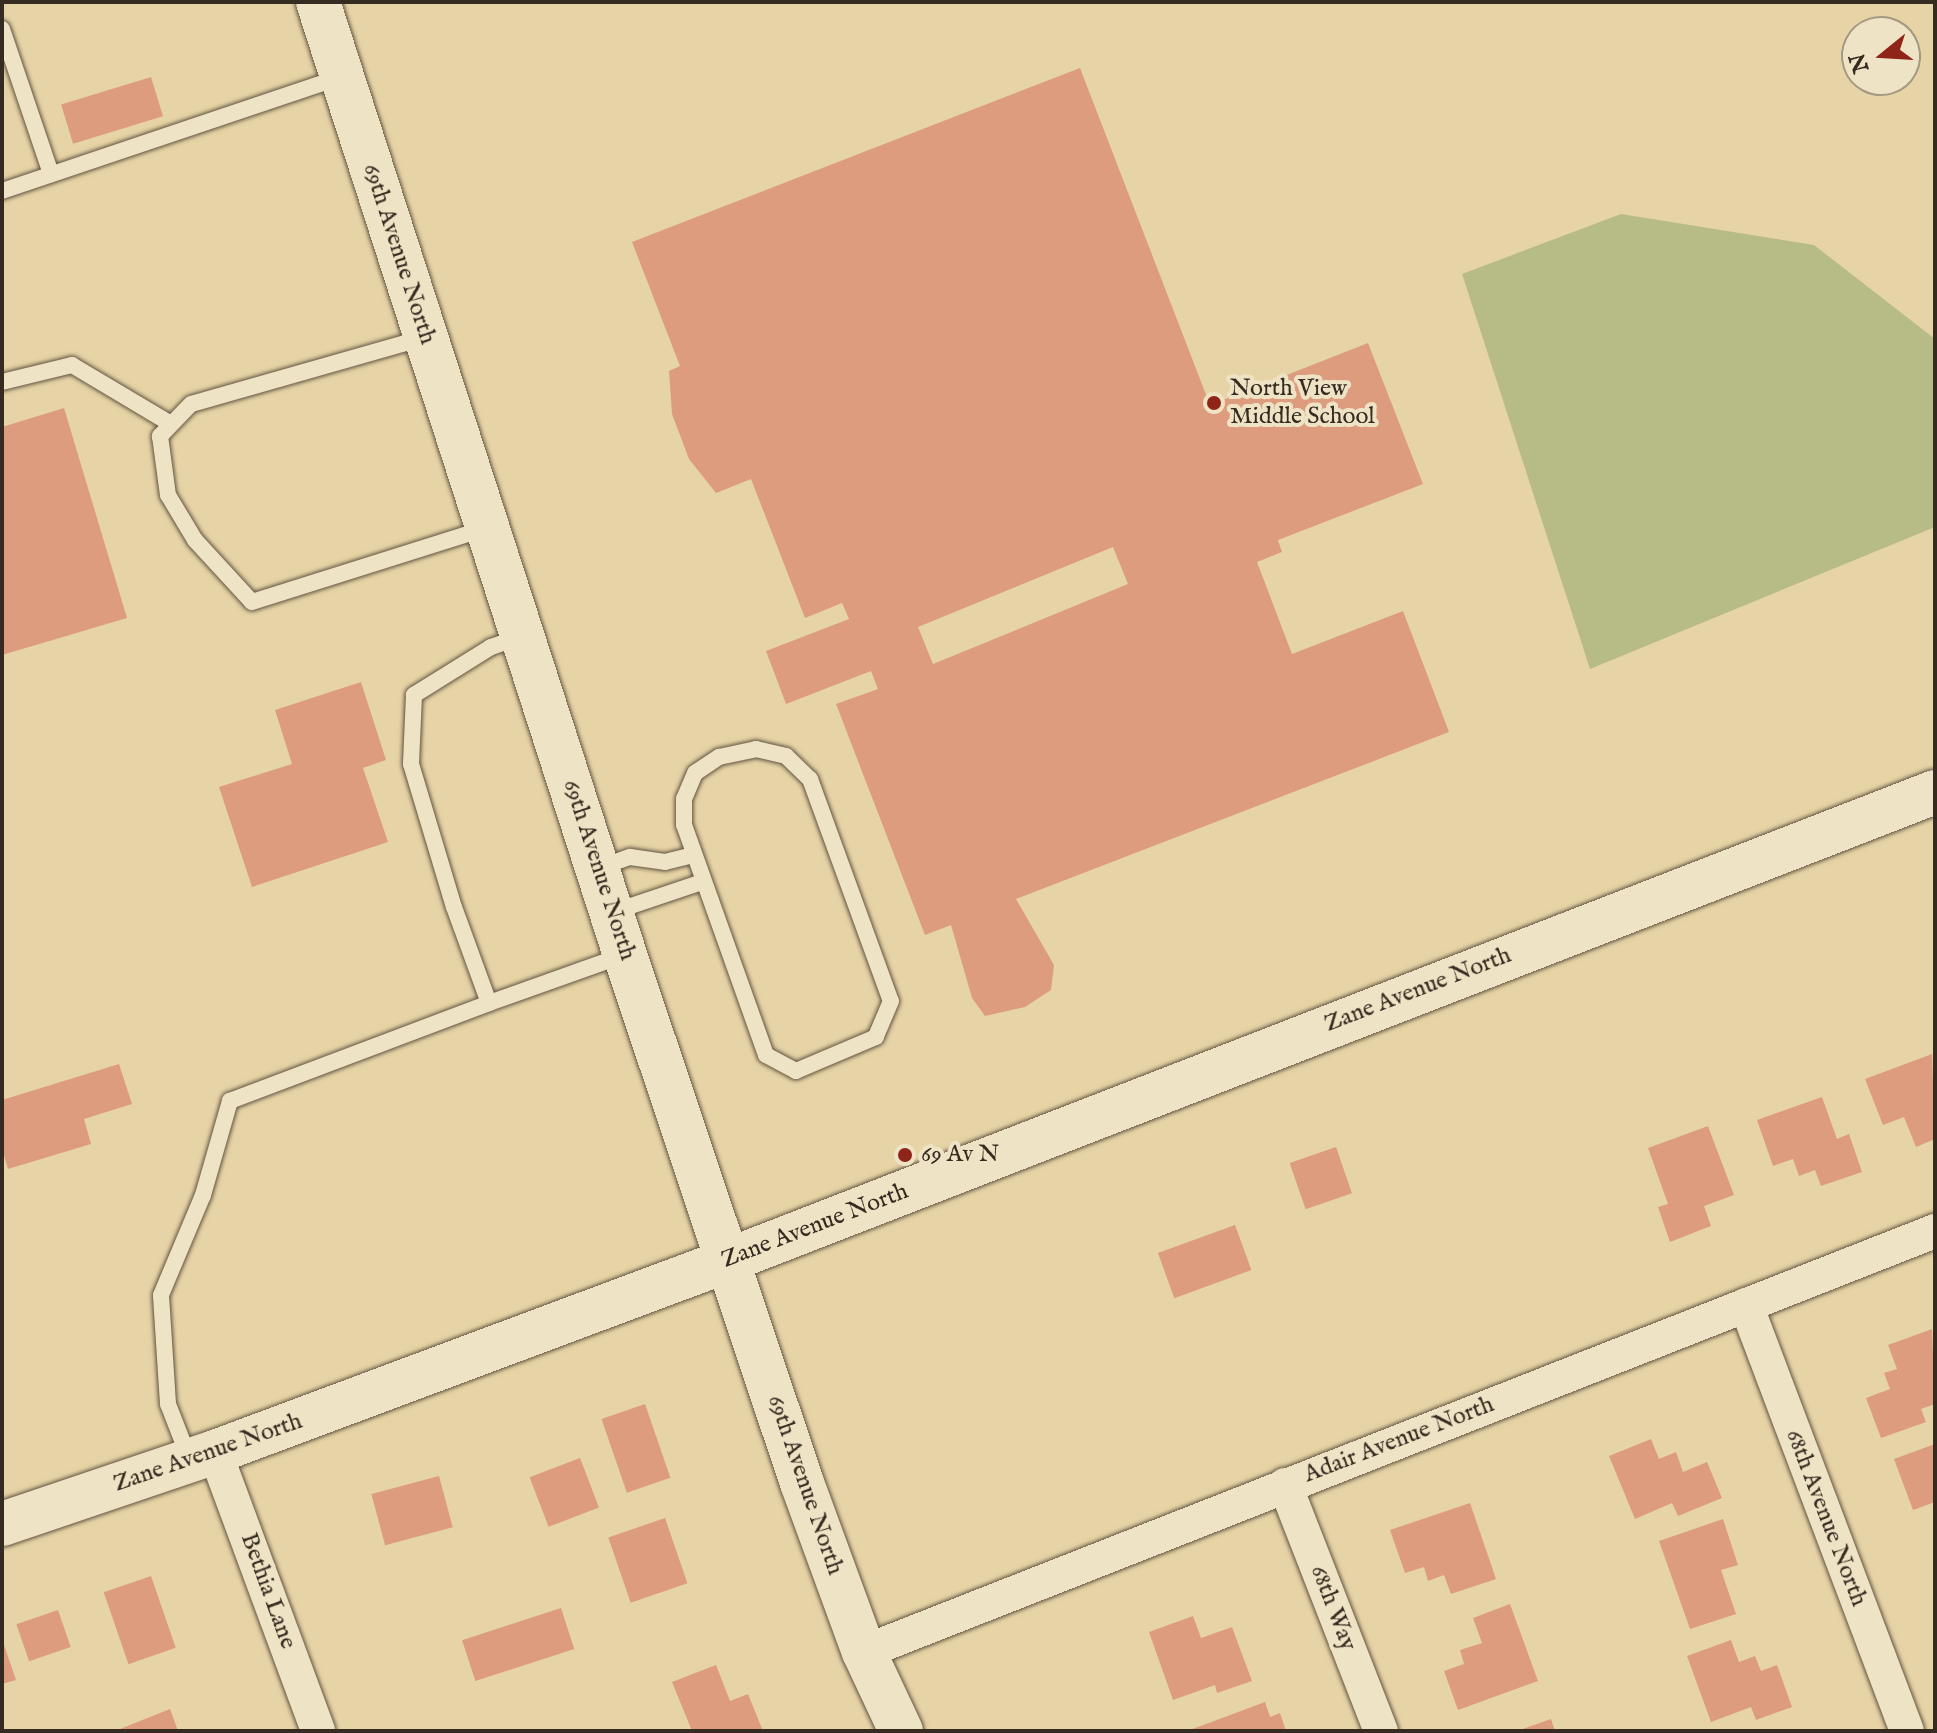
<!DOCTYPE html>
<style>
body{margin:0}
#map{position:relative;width:1937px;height:1733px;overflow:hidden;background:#e7d4a6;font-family:"IM FELL English",serif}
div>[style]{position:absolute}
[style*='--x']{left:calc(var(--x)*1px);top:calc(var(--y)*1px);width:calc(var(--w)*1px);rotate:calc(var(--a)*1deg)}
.green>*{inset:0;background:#b7bc86}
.building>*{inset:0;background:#dd9c7d;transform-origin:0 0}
.roads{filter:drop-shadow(0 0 2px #625542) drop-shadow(0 0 2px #625542)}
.lane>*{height:16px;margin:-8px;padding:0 8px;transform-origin:8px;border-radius:8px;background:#efe3c5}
.street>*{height:34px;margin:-17px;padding:0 17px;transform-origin:17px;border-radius:17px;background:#efe3c5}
.secondary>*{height:44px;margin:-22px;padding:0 22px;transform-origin:22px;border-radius:22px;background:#efe3c5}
.dots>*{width:22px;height:22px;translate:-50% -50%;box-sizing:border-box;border:4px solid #efe3c5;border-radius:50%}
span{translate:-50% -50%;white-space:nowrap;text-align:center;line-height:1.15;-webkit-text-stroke:8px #efe3c5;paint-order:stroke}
.street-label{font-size:24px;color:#352b20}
.poi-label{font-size:24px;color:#352b20}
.left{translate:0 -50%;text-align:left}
.frame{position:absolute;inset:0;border:4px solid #352b20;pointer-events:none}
.north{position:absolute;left:1841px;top:16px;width:80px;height:80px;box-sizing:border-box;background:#efe3c5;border:2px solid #a59983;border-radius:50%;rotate:252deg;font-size:22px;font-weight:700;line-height:32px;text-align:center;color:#352b20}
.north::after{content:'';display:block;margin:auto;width:28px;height:36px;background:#8f2418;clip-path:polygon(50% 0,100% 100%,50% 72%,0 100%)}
</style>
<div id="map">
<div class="green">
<i style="clip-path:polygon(1621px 214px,1814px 245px,1935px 339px,1935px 527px,1590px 669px,1462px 274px)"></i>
</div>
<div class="building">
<i style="clip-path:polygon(evenodd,1080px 68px,1210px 405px,1368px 343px,1423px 484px,1278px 540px,1282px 552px,1257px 562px,1292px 654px,1403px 611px,1449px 732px,1016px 899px,1054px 965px,1051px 990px,1025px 1007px,985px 1016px,972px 998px,951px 925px,925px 935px,836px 704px,878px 689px,871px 671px,786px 704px,766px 651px,849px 619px,842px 603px,805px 618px,751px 479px,716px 493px,689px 459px,672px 414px,669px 371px,680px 366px,632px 242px,1080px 68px,1113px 547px,1128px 584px,933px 664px,918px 627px,1113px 547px)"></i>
<i style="left:151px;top:77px;width:41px;height:94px;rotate:73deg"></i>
<i style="clip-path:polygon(64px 408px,127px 618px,2px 655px,2px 427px)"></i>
<i style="clip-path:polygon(361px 682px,386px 760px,363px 768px,388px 842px,252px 887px,219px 787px,292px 764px,275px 710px)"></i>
<i style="clip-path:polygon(1932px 1054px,1935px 1139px,1916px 1147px,1904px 1117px,1883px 1125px,1865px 1079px)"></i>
<i style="clip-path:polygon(119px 1064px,132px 1104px,84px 1119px,91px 1144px,8px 1169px,2px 1149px,2px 1100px)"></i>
<i style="clip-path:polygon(1822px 1097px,1837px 1139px,1849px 1134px,1862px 1172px,1821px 1186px,1815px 1170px,1799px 1176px,1793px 1159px,1773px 1166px,1757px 1120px)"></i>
<i style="clip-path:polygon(1708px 1126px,1734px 1195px,1704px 1206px,1711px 1226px,1670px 1242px,1658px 1207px,1668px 1204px,1648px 1148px)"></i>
<i style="left:1336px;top:1147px;width:49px;height:49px;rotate:71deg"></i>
<i style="left:1235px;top:1225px;width:48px;height:82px;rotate:70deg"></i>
<i style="clip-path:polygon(1932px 1329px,1935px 1404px,1921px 1409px,1926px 1422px,1881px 1438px,1866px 1398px,1890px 1389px,1884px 1373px,1897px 1369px,1888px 1345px)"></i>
<i style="left:645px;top:1404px;width:78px;height:46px;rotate:71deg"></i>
<i style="clip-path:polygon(1651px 1439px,1659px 1459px,1676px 1452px,1683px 1472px,1707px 1462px,1722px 1498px,1678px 1516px,1672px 1503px,1635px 1519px,1609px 1456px)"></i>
<i style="clip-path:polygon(1935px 1444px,1935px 1502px,1913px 1510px,1894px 1459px)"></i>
<i style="left:580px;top:1458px;width:53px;height:54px;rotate:69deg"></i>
<i style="left:439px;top:1476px;width:53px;height:70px;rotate:75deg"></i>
<i style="clip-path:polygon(1470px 1503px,1496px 1579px,1451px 1594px,1444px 1575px,1428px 1581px,1424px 1567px,1405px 1573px,1390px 1530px)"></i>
<i style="left:665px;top:1518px;width:69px;height:60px;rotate:71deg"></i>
<i style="clip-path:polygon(1723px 1519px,1738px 1565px,1721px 1570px,1736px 1614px,1690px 1629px,1659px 1541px)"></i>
<i style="left:151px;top:1576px;width:76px;height:50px;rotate:71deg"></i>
<i style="clip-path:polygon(1510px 1604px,1538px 1681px,1458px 1710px,1444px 1671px,1464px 1664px,1460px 1650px,1482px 1643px,1473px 1618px)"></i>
<i style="left:561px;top:1608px;width:43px;height:104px;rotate:72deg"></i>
<i style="left:58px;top:1610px;width:39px;height:44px;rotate:71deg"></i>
<i style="clip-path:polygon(1193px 1616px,1201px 1638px,1232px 1627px,1252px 1681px,1217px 1693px,1215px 1685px,1173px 1700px,1149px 1632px)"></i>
<i style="clip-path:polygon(2px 1639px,16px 1680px,2px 1684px)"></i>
<i style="clip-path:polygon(1731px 1640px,1739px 1662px,1755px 1656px,1761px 1671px,1777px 1665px,1792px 1707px,1756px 1720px,1751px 1707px,1711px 1722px,1687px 1656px)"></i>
<i style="clip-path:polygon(716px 1665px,730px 1701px,748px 1694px,763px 1731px,692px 1731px,672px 1682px)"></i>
<i style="clip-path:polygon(1265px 1702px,1270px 1717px,1280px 1713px,1286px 1731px,1187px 1731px)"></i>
<i style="clip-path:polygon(170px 1709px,178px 1731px,121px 1731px,120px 1729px)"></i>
<i style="clip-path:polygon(1551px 1719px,1555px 1731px,1517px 1731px)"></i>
</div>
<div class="roads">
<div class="lane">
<i style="--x:2;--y:29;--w:153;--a:71.3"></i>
<i style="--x:2;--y:191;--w:357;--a:-18.6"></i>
<i style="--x:423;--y:338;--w:241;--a:164.1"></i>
<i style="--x:191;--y:404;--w:45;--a:134.1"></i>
<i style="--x:160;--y:436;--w:60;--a:82.3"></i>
<i style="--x:168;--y:495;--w:52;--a:59"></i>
<i style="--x:195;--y:540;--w:84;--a:47.4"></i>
<i style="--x:252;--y:602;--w:246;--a:-17.5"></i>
<i style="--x:2;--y:382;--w:72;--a:-13.7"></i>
<i style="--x:72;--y:365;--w:115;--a:30.8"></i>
<i style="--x:520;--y:637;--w:31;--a:161"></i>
<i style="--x:491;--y:647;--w:91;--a:148.1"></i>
<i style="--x:414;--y:695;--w:69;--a:92.5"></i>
<i style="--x:411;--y:764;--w:149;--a:73.3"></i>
<i style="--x:454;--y:907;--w:102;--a:70"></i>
<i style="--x:489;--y:1003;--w:143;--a:-19.6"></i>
<i style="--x:756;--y:749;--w:31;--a:13"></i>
<i style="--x:786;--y:756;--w:33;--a:44"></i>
<i style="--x:810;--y:779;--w:236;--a:70"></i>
<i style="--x:891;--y:1001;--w:39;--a:113"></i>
<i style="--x:876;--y:1037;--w:87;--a:157"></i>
<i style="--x:796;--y:1071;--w:34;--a:-152"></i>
<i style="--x:766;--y:1055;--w:244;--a:-109.6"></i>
<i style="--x:684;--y:825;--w:26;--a:-90"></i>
<i style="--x:684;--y:799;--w:28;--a:-67"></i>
<i style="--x:695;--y:773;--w:29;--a:-34"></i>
<i style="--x:719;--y:757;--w:38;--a:-12"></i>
<i style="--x:599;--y:868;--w:33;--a:-20"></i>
<i style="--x:630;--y:857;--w:35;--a:8"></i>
<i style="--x:665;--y:862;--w:30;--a:-14"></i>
<i style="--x:613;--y:912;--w:94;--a:-18.6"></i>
<i style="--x:189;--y:1458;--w:58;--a:-111.3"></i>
<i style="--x:168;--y:1404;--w:109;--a:-93.7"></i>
<i style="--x:161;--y:1295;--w:108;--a:-67.2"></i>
<i style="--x:203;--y:1195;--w:98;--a:-74"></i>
<i style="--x:230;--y:1101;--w:277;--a:-20.7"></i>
</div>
<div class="street">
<i style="--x:1746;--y:1305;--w:455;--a:69.3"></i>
<i style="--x:215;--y:1452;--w:297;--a:69.7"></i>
<i style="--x:1285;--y:1485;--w:264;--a:68.7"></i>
<i style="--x:864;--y:1652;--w:1151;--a:-21.46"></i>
</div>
<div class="secondary">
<i style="--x:318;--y:2;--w:1001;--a:72.14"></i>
<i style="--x:625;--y:955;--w:557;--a:71.47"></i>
<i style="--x:802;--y:1483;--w:180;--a:69.9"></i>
<i style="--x:864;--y:1652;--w:87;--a:64.9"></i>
<i style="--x:2;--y:1524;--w:225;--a:-18.7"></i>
<i style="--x:215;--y:1452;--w:549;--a:-20.48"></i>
<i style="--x:729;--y:1260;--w:1294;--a:-21.21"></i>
</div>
</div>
<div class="dots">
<i style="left:1214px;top:403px;background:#8f2418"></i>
<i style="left:905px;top:1155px;background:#8f2418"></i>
</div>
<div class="street-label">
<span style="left:399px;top:254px;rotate:72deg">69th Avenue North</span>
<span style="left:599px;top:870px;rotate:72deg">69th Avenue North</span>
<span style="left:1418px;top:990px;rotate:-21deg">Zane Avenue North</span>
<span style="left:815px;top:1226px;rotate:-21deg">Zane Avenue North</span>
<span style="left:1399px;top:1440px;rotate:-21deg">Adair Avenue North</span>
<span style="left:208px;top:1453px;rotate:-19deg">Zane Avenue North</span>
<span style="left:805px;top:1485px;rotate:71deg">69th Avenue North</span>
<span style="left:1826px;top:1518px;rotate:69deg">68th Avenue North</span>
<span style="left:268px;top:1591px;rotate:70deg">Bethia Lane</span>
<span style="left:1333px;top:1608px;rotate:69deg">68th Way</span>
</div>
<div class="poi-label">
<span class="left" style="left:1230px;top:403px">North View<br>Middle School</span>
<span class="left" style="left:921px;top:1155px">69 Av N</span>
</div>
<div class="frame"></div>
<div class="north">N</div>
</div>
